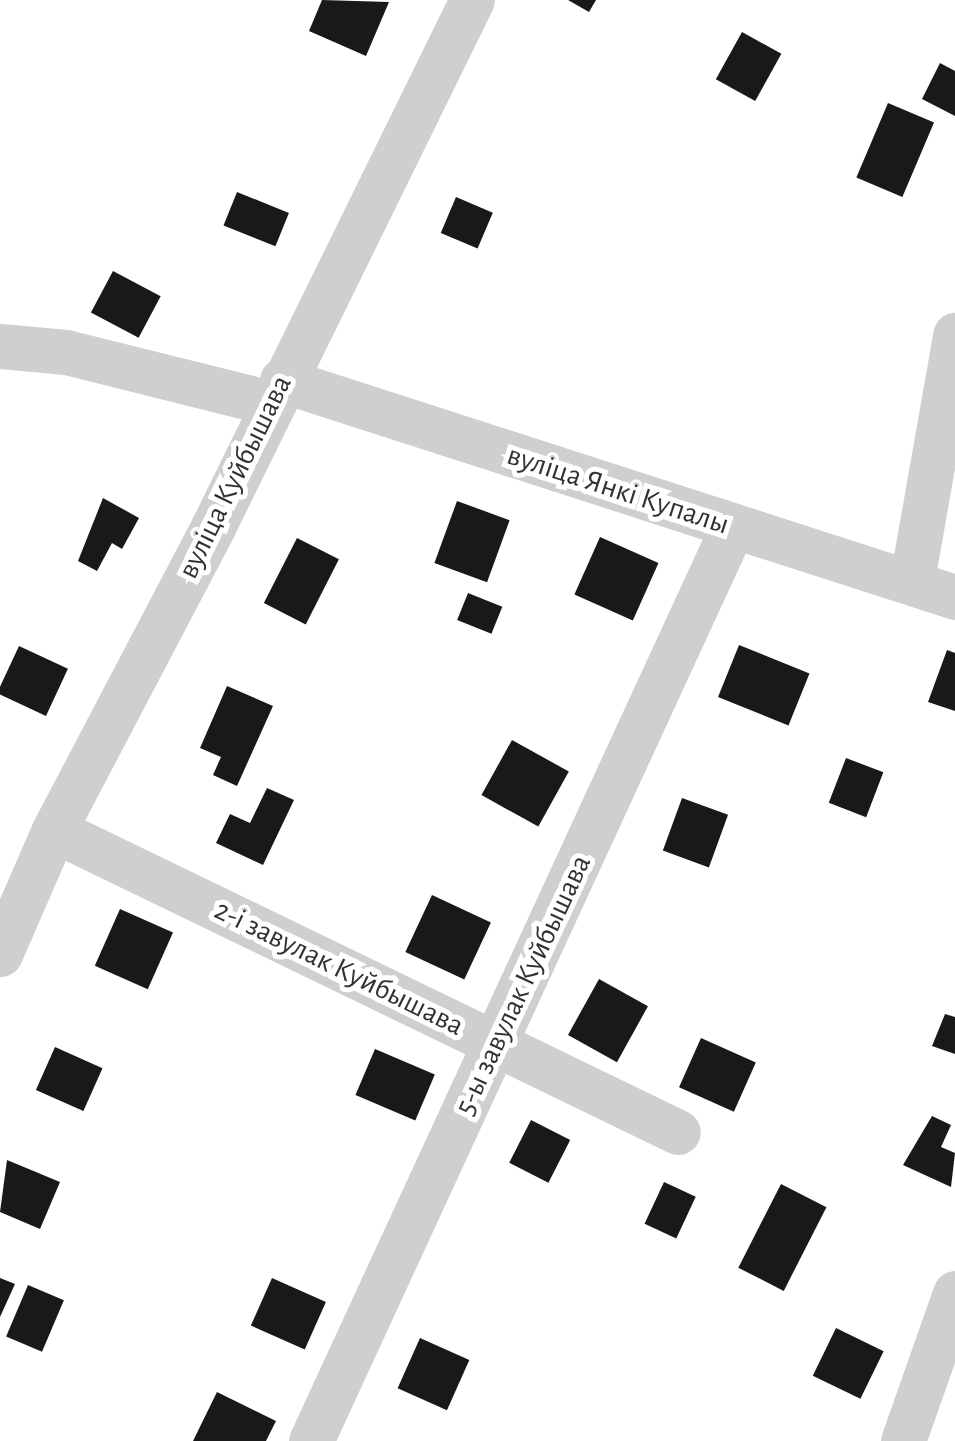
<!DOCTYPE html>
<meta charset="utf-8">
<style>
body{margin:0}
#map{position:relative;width:955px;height:1441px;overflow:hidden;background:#fff;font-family:"Alegreya Sans",sans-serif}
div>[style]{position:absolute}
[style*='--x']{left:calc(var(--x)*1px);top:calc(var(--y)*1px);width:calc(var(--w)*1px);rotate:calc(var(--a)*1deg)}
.building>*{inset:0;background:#191919;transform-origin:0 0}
.minor>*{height:45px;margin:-22.5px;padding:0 22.5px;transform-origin:22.5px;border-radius:22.5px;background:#cfcfcf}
span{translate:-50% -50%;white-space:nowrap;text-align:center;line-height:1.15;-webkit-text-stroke:10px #fff;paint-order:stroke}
.street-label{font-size:30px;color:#323232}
</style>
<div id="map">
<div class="building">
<i style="clip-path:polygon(322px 0,389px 2px,366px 56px,309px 31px)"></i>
<i style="clip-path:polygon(568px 0,596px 0,589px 12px)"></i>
<i style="left:742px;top:32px;width:45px;height:54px;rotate:29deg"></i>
<i style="clip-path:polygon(940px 63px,955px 71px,955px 116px,922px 99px)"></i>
<i style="left:888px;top:103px;width:50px;height:81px;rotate:23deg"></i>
<i style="left:237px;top:192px;width:56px;height:36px;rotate:22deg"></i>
<i style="left:456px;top:197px;width:40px;height:39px;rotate:23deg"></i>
<i style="left:113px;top:271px;width:54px;height:47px;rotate:28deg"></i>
<i style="clip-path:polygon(103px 498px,139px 518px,122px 549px,112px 543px,97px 571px,78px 561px)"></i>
<i style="left:457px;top:501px;width:56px;height:66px;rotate:20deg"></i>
<i style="left:600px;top:537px;width:64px;height:63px;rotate:24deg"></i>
<i style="left:297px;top:538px;width:47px;height:73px;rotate:27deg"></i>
<i style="left:468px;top:593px;width:37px;height:29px;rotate:22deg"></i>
<i style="left:739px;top:645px;width:76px;height:56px;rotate:22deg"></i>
<i style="left:19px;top:646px;width:54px;height:52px;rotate:25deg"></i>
<i style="clip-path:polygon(947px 650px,955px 653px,955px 711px,928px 702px)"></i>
<i style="clip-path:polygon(227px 686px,273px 706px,237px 786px,213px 775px,221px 757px,200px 748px)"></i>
<i style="left:512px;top:740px;width:65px;height:63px;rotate:29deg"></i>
<i style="left:846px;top:758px;width:40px;height:48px;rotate:21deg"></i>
<i style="clip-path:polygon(267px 788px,294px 800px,263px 865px,216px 843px,230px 814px,250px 823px)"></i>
<i style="left:682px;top:798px;width:49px;height:56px;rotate:20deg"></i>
<i style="left:432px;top:895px;width:65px;height:63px;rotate:25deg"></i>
<i style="left:120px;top:909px;width:58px;height:62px;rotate:24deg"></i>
<i style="left:599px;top:979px;width:56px;height:64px;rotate:29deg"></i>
<i style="clip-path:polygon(945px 1014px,955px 1017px,955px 1054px,932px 1046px)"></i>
<i style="left:701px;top:1038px;width:60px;height:54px;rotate:24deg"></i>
<i style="left:55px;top:1047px;width:52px;height:47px;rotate:24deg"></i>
<i style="left:375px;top:1049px;width:65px;height:50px;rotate:23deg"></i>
<i style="clip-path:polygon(932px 1116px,951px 1125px,941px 1147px,955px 1153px,951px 1187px,903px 1165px)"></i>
<i style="left:531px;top:1120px;width:44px;height:48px;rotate:27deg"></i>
<i style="clip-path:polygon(7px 1160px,60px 1182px,40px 1229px,0 1212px)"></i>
<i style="left:664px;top:1182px;width:35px;height:46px;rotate:25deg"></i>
<i style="left:781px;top:1184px;width:51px;height:94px;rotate:27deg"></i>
<i style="clip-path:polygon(0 1278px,15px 1284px,0 1317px)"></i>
<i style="left:272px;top:1278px;width:59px;height:52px;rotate:24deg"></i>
<i style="left:28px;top:1285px;width:39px;height:56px;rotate:23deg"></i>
<i style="left:836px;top:1328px;width:53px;height:53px;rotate:26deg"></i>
<i style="left:420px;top:1338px;width:54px;height:55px;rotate:24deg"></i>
<i style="clip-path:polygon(217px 1392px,276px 1421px,266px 1441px,193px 1441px)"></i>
</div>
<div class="minor">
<i style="--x:0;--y:346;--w:66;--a:5.2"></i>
<i style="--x:66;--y:352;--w:211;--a:14"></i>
<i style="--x:282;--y:380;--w:707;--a:17.87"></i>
<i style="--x:912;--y:580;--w:249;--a:-80"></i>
<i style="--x:54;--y:830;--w:693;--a:25.83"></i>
<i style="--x:0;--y:954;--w:135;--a:-66.5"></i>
<i style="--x:54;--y:830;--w:342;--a:-62.3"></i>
<i style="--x:213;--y:527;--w:587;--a:-63.83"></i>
<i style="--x:311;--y:1441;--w:1005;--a:-65.24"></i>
<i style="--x:903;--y:1441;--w:157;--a:-70.6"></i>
</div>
<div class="street-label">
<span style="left:235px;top:477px;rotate:-64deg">вуліца Куйбышава</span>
<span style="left:618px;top:490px;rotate:18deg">вуліца Янкі Купалы</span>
<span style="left:339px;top:968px;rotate:26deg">2-і завулак Куйбышава</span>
<span style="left:523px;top:985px;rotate:-65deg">5-ы завулак Куйбышава</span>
</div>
</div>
